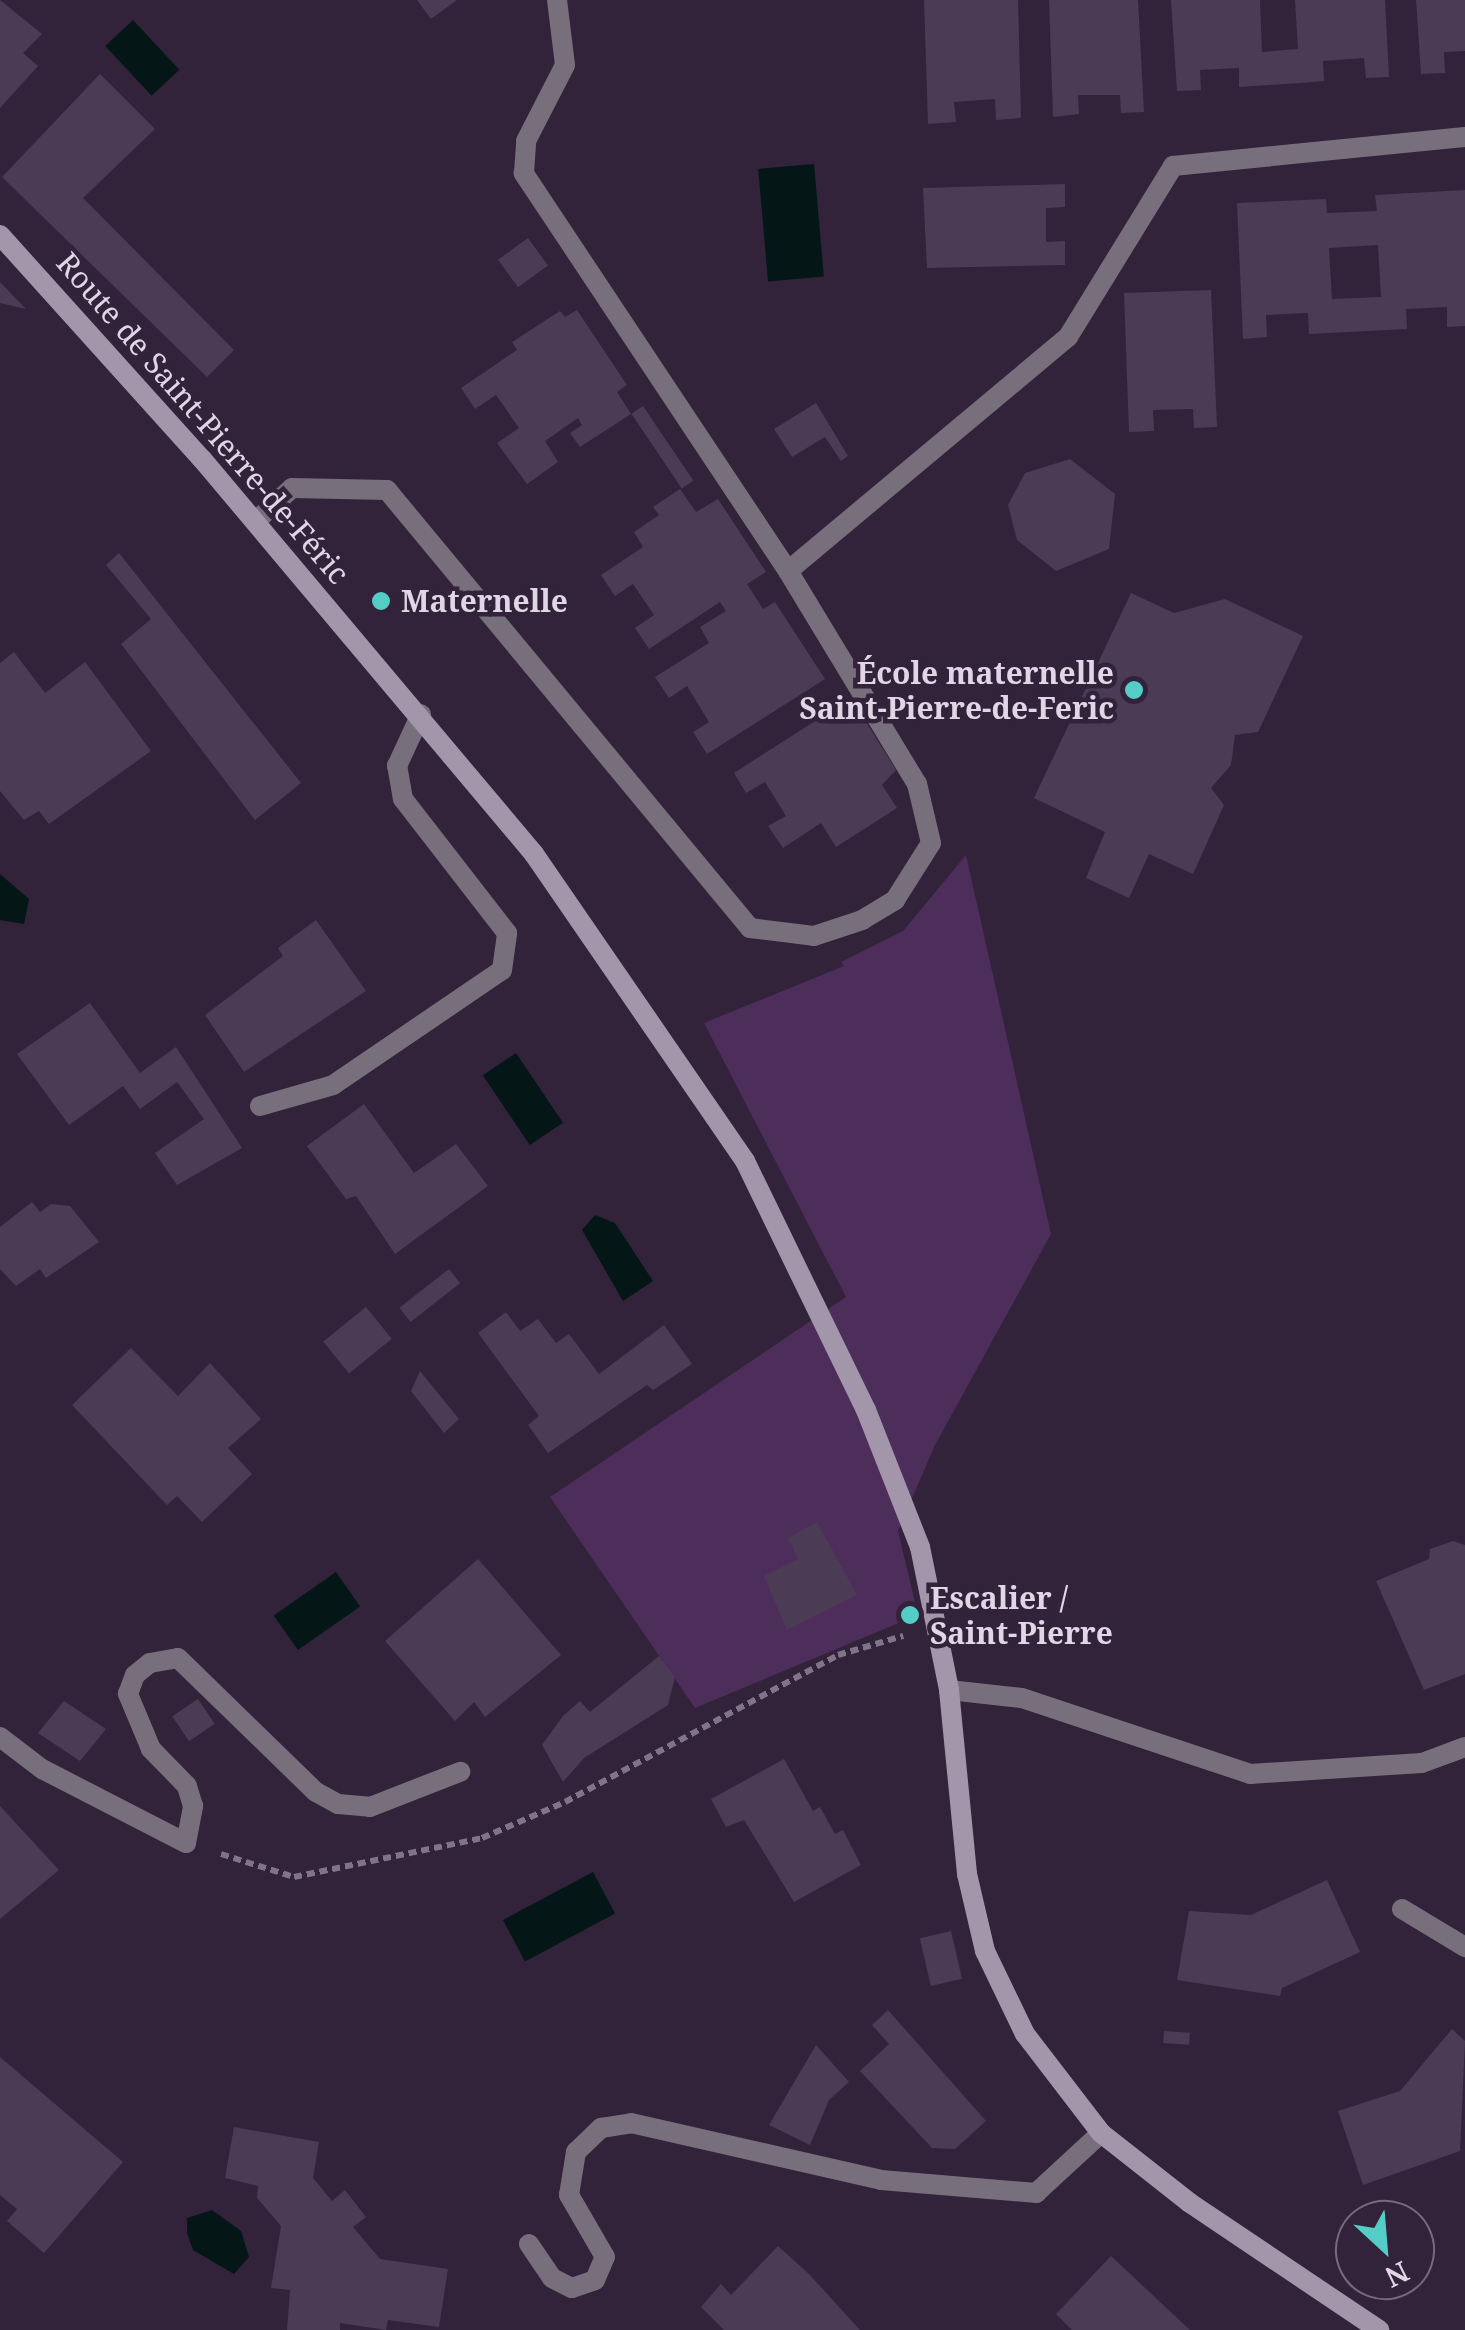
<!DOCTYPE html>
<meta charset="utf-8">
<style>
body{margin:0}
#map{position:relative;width:1465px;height:2330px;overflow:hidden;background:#32223a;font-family:"Noto Serif",serif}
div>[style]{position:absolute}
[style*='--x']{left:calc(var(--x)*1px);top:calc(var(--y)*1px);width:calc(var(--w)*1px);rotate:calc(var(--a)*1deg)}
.green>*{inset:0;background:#4d2e5b}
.water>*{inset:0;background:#041716;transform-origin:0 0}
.building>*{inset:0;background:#4c3b55;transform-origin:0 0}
.path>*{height:6px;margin-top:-3px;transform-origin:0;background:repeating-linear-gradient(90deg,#827488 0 8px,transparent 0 13px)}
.lane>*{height:20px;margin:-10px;padding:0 10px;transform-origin:10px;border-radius:10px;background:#776f7c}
.street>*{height:20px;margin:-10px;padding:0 10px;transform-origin:10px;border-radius:10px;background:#776f7c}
.secondary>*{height:20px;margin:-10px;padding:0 10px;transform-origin:10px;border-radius:10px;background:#a396aa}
.dots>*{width:28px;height:28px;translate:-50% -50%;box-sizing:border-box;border:5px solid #32223a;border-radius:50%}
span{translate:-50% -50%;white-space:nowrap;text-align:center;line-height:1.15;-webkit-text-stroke:9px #32223a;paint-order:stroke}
.street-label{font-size:30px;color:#e0d6e5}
.poi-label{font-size:30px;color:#e0d6e5;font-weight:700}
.left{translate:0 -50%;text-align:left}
.right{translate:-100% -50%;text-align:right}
.north{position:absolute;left:1335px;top:2200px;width:100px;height:100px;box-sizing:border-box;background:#32223a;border:2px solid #786a7e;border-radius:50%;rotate:154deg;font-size:28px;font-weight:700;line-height:40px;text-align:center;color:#e0d6e5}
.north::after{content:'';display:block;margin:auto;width:35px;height:45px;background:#54cdc6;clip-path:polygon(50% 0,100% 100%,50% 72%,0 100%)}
</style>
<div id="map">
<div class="green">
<i style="clip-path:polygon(966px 855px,1051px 1234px,935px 1445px,898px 1531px,918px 1615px,695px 1708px,550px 1497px,846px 1297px,704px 1023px,844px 966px,841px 962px,903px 931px)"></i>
</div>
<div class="water">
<i style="left:133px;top:20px;width:68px;height:38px;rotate:47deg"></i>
<i style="left:814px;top:164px;width:113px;height:56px;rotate:85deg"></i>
<i style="clip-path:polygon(0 874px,29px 899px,24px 924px,0 920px)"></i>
<i style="left:516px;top:1053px;width:84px;height:40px;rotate:56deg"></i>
<i style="clip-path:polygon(595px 1215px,615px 1223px,653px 1281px,623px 1301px,582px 1230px)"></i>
<i style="left:336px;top:1572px;width:42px;height:76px;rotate:55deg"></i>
<i style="left:593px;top:1872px;width:47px;height:102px;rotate:62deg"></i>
<i style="clip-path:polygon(212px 2210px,241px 2231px,249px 2257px,234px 2274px,193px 2250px,187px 2233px,187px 2218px)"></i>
</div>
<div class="building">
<i style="clip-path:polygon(0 0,42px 34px,23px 53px,38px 66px,0 108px)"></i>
<i style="clip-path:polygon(417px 0,457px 0,431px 19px)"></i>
<i style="clip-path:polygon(924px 0,1018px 0,1021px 118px,996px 120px,995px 99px,954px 102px,956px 122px,928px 124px)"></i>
<i style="clip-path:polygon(1049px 0,1138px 0,1144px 112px,1121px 113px,1120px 95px,1078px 95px,1079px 114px,1053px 117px)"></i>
<i style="clip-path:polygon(1171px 0,1260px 0,1262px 52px,1298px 49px,1295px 0,1385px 0,1389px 77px,1366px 78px,1364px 58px,1323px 61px,1324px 81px,1300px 83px,1239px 87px,1239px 68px,1200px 70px,1201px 90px,1177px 91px)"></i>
<i style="clip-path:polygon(1416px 0,1465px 0,1465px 51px,1444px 52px,1445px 73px,1421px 74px)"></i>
<i style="clip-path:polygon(100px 74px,155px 129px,83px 198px,234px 350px,207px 377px,2px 177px)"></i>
<i style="clip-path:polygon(1065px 184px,1065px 207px,1046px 208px,1046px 242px,1065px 241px,1065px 265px,927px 268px,923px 188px)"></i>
<i style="clip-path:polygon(evenodd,1465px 190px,1465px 326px,1447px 327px,1447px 307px,1406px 309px,1407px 329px,1309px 334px,1308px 313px,1266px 315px,1267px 337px,1243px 339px,1237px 203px,1326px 199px,1327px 213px,1377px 211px,1375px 195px,1465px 190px,1378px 245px,1381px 297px,1332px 299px,1329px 248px,1378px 245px)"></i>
<i style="left:528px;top:238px;width:34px;height:37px;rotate:54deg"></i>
<i style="clip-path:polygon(0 282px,26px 309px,0 303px)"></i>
<i style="clip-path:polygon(1211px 290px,1217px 427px,1194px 428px,1193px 409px,1153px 410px,1154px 431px,1129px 432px,1124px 293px)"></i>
<i style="clip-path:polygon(577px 310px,627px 385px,617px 392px,631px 414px,580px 447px,570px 433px,582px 425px,578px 418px,545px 441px,558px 462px,527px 484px,497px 443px,519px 428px,496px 395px,475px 409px,461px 388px,517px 350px,512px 342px,560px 311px,565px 317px)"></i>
<i style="clip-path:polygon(816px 403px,848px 456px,841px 461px,825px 437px,792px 457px,774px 429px)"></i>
<i style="left:643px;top:406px;width:90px;height:14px;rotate:56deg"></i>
<i style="clip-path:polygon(1070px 459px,1115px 494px,1109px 549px,1056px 571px,1017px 540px,1008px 505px,1025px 473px)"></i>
<i style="clip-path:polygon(680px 489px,696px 512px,718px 499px,766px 572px,747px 584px,763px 609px,775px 602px,825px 679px,707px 754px,693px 732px,709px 722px,687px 686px,669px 698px,655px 677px,709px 643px,700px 627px,726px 611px,720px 602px,649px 649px,635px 628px,654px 615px,633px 584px,615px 596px,601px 575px,643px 547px,634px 532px,659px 515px,653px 507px)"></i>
<i style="clip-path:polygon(119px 553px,301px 783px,255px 820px,121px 644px,151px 619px,106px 565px)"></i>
<i style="clip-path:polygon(1131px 593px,1174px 613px,1225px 599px,1303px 636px,1258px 732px,1235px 735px,1231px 765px,1211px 788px,1224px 805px,1193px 874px,1149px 854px,1129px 898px,1086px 878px,1105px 832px,1034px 798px)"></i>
<i style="clip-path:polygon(14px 652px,45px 693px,85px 662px,151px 751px,49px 824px,39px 811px,24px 820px,0 791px,0 663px)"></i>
<i style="clip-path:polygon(851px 698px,896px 770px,882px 785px,897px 808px,836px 847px,821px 823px,783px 848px,768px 826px,786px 816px,765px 782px,746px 793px,734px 773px)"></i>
<i style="clip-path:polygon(316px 920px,366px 991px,244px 1072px,205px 1015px,283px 956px,278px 948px)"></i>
<i style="clip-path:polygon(90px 1003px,140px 1073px,176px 1047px,242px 1148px,177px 1185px,155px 1153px,204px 1119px,177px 1082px,140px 1109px,123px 1086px,69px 1125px,17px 1054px)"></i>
<i style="clip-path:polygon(364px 1104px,414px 1173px,456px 1144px,488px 1186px,395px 1254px,356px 1196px,346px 1199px,307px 1146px)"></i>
<i style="clip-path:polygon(32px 1202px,40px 1212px,51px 1204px,70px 1206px,99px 1242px,46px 1278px,40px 1269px,16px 1286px,0 1269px,0 1227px)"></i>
<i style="left:449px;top:1269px;width:18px;height:63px;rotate:52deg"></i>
<i style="left:366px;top:1307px;width:41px;height:55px;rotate:51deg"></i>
<i style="clip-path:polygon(506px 1312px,520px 1331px,538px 1319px,556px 1343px,569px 1334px,599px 1374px,664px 1325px,692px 1364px,653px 1390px,647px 1385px,548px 1453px,528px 1425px,539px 1416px,478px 1333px)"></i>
<i style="clip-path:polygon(131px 1348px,178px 1396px,210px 1363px,261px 1419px,228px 1448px,252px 1474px,202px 1522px,177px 1496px,167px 1505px,72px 1405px)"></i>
<i style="clip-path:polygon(420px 1371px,459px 1419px,444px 1433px,411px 1391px)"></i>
<i style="clip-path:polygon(817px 1522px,857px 1595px,787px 1630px,764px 1576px,798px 1559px,788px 1538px)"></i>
<i style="clip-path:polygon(1453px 1541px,1465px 1545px,1465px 1674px,1424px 1690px,1376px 1581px,1429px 1559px,1430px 1549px)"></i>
<i style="clip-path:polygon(478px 1559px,561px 1655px,485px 1717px,474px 1702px,455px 1721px,385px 1641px)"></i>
<i style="clip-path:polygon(659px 1656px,675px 1677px,668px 1705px,584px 1758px,563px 1782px,542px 1745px,563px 1716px,580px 1701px,590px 1712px)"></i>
<i style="left:198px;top:1699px;width:30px;height:31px;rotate:56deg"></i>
<i style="clip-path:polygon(64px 1701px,106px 1729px,80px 1761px,38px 1733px)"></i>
<i style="clip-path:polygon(784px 1759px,813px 1811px,820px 1807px,835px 1834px,843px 1830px,861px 1865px,794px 1902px,744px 1820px,726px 1827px,711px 1799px)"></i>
<i style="clip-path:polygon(0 1806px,59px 1870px,0 1919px)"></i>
<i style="clip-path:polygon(1327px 1880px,1360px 1952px,1282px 1988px,1280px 1996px,1177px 1980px,1189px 1911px,1251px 1915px)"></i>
<i style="left:951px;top:1931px;width:49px;height:32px;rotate:77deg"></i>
<i style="clip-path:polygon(888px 2010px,986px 2121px,955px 2149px,932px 2148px,860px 2071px,889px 2044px,872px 2025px)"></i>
<i style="clip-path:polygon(1452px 2029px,1465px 2041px,1460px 2151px,1363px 2185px,1338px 2111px,1400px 2091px)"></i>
<i style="left:1164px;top:2031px;width:26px;height:12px;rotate:4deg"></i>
<i style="clip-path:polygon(816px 2045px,849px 2082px,829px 2100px,810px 2145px,769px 2125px)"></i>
<i style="clip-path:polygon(0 2057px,123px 2162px,44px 2253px,7px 2221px,17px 2209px,0 2195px)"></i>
<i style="clip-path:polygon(234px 2127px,319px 2142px,313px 2178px,332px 2201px,345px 2190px,366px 2217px,353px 2227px,380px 2259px,448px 2269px,439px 2327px,388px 2320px,386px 2330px,340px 2323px,340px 2330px,287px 2330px,290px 2290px,271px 2288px,281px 2226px,257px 2198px,258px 2186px,225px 2178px)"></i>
<i style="clip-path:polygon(778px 2246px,809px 2274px,860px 2330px,724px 2330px,701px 2307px,721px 2284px,731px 2295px)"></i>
<i style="clip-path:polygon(1111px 2256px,1190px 2330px,1072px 2330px,1056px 2314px)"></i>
</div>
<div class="path">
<i style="--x:221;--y:1854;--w:77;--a:17.5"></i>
<i style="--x:294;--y:1877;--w:192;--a:-11.7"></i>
<i style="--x:482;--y:1838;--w:90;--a:-23.4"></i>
<i style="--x:565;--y:1802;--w:310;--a:-28.3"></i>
<i style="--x:838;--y:1655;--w:68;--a:-16.3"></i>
</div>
<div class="lane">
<i style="--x:260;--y:1106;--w:76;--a:-16"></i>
<i style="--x:333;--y:1085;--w:204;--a:-34.2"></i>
<i style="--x:502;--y:970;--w:37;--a:-82"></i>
<i style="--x:507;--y:933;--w:170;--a:-127.8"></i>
<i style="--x:403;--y:799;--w:34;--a:-100"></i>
<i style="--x:397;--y:766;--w:57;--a:-65.2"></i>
<i style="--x:186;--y:1843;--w:38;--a:-79"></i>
<i style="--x:193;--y:1806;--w:21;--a:-107"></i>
<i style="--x:187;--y:1786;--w:52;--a:-134.2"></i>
<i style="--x:151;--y:1749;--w:60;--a:-112.7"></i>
<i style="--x:128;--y:1694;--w:20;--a:-70"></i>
<i style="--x:135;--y:1675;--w:19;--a:-39"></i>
<i style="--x:150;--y:1663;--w:28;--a:-10"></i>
<i style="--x:178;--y:1658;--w:192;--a:44.2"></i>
<i style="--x:316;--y:1792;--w:25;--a:29"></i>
<i style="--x:338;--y:1804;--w:32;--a:5"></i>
<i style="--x:370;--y:1807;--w:97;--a:-21.3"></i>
</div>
<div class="street">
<i style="--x:256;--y:521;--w:49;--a:-42.5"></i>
<i style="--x:292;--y:488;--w:95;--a:1.2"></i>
<i style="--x:387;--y:490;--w:569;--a:50.35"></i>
<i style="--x:750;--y:928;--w:64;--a:7.1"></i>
<i style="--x:814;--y:936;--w:51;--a:-18.4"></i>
<i style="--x:862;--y:920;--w:39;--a:-31"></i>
<i style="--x:895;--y:900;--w:67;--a:-57.7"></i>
<i style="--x:931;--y:843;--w:61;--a:-103.3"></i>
<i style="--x:917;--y:784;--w:249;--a:-121.2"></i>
<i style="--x:788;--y:571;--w:478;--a:-123.6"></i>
<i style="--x:524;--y:173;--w:32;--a:-86"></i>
<i style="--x:526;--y:141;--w:85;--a:-62.8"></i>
<i style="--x:565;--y:65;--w:65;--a:-97"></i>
<i style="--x:788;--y:571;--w:365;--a:-39.9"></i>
<i style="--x:1068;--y:337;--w:201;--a:-58.4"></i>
<i style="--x:1173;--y:166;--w:293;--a:-5.7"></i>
<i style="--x:949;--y:1690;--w:73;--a:6.3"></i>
<i style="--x:1022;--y:1698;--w:240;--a:18.4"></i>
<i style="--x:1250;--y:1774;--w:172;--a:-3.7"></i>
<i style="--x:1422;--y:1763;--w:46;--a:-20.4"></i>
<i style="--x:0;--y:1737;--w:53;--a:37.3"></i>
<i style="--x:42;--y:1769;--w:162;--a:27.2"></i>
<i style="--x:1402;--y:1909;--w:74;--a:31.1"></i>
<i style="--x:529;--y:2244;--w:41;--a:55.9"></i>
<i style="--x:552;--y:2278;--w:22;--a:27"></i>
<i style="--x:572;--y:2288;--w:24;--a:-19"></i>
<i style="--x:595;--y:2280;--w:25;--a:-67"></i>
<i style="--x:605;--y:2257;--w:72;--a:-120.1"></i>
<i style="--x:569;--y:2195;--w:44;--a:-80.8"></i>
<i style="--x:576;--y:2152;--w:35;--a:-44"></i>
<i style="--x:601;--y:2128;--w:30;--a:-9"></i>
<i style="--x:631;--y:2123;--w:256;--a:12.8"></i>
<i style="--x:881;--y:2180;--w:156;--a:4.8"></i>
<i style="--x:1036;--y:2193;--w:88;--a:-42.7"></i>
</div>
<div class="secondary">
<i style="--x:0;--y:235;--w:302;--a:48"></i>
<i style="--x:202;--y:459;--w:516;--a:49.95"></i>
<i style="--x:534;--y:854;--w:373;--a:55.5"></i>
<i style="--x:745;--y:1161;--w:277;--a:64.1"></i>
<i style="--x:866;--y:1410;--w:147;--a:68.5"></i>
<i style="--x:920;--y:1547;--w:146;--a:78.5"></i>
<i style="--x:949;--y:1690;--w:185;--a:84.4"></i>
<i style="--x:967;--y:1874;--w:79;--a:76.8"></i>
<i style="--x:985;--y:1951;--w:92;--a:64.3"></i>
<i style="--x:1025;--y:2034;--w:125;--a:52.5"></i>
<i style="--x:1101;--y:2133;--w:113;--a:38.2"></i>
<i style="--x:1190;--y:2203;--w:228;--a:33.9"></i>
</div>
<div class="dots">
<i style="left:381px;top:601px;background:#54cdc6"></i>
<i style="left:1134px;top:690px;background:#54cdc6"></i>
<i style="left:910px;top:1615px;background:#54cdc6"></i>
</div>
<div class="street-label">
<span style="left:203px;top:418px;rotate:49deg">Route de Saint-Pierre-de-Féric</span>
</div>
<div class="poi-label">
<span class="left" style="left:401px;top:601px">Maternelle</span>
<span class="right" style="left:1114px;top:690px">École maternelle<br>Saint-Pierre-de-Feric</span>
<span class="left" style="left:930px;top:1615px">Escalier /<br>Saint-Pierre</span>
</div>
<div class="north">N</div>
</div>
